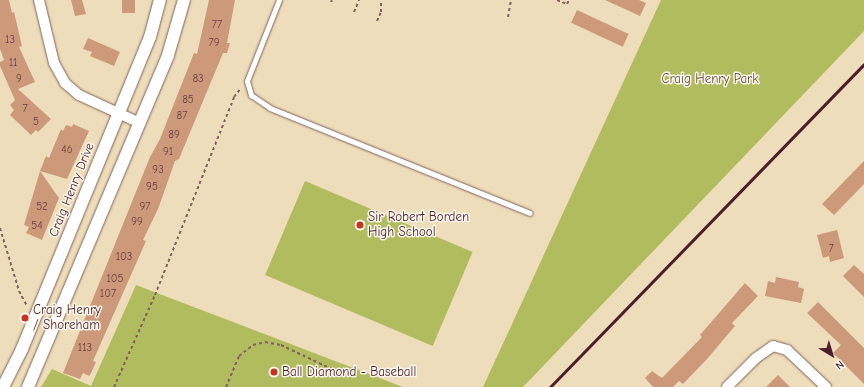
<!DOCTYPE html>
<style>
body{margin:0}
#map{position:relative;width:864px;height:387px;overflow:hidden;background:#eeddba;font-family:"Comic Neue",sans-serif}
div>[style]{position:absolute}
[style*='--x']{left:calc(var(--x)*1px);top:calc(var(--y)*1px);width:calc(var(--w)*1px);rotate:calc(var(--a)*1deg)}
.green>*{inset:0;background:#b1bc5e;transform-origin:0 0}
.building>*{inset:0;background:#cc9a7a;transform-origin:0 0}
.path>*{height:2px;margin-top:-1px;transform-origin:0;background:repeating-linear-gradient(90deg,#83625d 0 3px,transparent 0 6px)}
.roads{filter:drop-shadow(0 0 1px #83625d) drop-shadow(0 0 1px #83625d)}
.service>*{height:5px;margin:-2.5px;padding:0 2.5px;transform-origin:2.5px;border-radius:2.5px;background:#fff}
.minor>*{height:10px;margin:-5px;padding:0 5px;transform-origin:5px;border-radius:5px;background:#fff}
.tertiary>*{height:12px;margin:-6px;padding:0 6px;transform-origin:6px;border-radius:6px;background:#fff}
.rail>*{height:3px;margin:-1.5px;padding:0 1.5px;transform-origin:1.5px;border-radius:1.5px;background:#4a1f2b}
.dots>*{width:11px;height:11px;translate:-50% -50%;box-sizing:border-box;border:2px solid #fbf7ec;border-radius:50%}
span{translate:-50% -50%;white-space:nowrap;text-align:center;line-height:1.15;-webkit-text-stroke:3px #fbf7ec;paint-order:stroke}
.number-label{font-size:11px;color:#6a3e3f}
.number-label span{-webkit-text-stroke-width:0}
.park-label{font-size:13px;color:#694e3a}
.street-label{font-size:13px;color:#4a1f2b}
.poi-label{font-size:13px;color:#4a1f2b}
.left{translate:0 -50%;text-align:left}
.north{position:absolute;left:812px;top:335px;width:40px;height:40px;-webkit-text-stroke:3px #fbf7ec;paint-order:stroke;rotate:142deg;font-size:11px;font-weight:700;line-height:16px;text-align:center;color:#4a1f2b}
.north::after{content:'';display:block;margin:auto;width:14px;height:18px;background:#4a1f2b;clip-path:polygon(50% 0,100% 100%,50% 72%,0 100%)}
</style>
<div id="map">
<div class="green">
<i style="clip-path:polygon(661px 0,864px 0,864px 31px,523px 387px,483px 387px)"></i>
<i style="left:305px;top:181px;width:182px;height:102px;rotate:23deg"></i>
<i style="clip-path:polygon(136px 285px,403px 387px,41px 387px,52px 369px,91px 386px)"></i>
</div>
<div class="building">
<i style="clip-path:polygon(0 0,9px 0,12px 13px,14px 12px,22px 46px,19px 47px,35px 82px,18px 89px,51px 119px,38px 132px,36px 130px,31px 135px,10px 115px,14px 110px,10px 105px,15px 100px,0 66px,0 62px,4px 60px,0 49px)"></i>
<i style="clip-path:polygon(71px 0,82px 0,86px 14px,75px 16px)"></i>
<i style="left:122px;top:0;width:13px;height:13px"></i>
<i style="clip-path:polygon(209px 0,235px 0,227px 43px,230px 43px,227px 53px,223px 53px,179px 159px,175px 161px,158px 209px,143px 240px,146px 241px,93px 361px,96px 362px,91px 373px,89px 376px,83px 373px,80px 379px,63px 373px,150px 157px,160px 139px,194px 53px,197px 54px)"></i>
<i style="clip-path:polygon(605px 0,639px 0,646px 3px,640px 16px)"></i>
<i style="left:577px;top:10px;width:57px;height:14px;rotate:25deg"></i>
<i style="clip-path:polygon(88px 38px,120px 52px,114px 66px,90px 56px,92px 52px,83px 49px)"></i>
<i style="clip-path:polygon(73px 124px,89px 131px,67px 179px,40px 171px,46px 156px,49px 158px,61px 129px,63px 131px,66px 125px,72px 127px)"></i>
<i style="clip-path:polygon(864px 161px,864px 184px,834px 215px,822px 204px)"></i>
<i style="clip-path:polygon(40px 171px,59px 198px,42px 240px,26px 233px,29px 227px,24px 225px)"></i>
<i style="clip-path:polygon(837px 230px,844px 258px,830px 262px,829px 256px,823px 258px,817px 235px)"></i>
<i style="clip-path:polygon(854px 265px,864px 274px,864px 297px,843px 276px)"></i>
<i style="clip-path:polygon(776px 277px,799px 282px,798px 287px,804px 289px,801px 303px,765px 296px,768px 281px,775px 283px)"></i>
<i style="clip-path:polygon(745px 283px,758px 296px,732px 323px,735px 326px,707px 359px,683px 384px,679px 381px,673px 387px,653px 387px,645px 378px,652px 371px,662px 378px,702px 337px,700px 335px)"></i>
<i style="clip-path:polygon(818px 302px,864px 348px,864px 384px,833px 353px,841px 345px,807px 313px)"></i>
<i style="clip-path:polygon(778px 375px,790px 387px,766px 387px)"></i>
</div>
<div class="path">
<i style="--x:557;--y:0;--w:11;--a:22"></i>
<i style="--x:567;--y:4;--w:4;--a:-63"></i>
<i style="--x:331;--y:2;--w:2;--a:-63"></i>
<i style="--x:354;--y:12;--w:13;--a:-67"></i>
<i style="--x:508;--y:17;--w:17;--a:-80"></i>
<i style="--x:377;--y:21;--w:10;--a:-66"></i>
<i style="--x:381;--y:12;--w:12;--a:-90"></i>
<i style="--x:0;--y:228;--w:66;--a:73.2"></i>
<i style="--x:19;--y:291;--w:17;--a:62"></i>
<i style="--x:114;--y:387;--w:101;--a:-66"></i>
<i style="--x:155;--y:295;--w:213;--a:-68.2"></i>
<i style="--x:234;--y:97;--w:11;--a:-52"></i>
<i style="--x:226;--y:387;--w:34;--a:-67"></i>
<i style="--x:239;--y:356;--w:18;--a:-38"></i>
<i style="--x:253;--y:345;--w:12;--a:-14"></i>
<i style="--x:265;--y:342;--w:16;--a:11"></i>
<i style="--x:281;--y:345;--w:65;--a:25.4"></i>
</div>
<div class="roads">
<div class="service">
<i style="--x:279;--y:0;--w:87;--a:111.6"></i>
<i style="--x:247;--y:81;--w:15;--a:74"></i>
<i style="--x:251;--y:95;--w:23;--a:34"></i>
<i style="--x:270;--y:108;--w:280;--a:22"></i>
</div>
<div class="minor">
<i style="--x:39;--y:0;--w:65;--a:76.6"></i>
<i style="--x:54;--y:63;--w:23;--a:61"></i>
<i style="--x:65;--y:83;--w:18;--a:41"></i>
<i style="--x:79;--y:95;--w:67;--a:24.7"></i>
<i style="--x:727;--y:387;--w:41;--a:-45"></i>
<i style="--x:756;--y:358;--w:21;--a:-35"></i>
<i style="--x:773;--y:346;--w:15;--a:16"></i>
<i style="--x:787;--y:350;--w:54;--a:43.5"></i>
</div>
<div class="tertiary">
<i style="--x:3;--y:387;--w:42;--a:-63.4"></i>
<i style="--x:22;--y:349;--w:337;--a:-67.7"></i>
<i style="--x:150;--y:37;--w:38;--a:-75"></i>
<i style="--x:28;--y:387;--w:360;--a:-67.1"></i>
<i style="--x:168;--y:55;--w:57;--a:-73.8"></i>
</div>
</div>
<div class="rail">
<i style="--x:550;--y:387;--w:450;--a:-45.8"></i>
</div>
<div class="dots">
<i style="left:360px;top:225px;background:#c8321e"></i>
<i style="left:25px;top:318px;background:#c8321e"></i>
<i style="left:274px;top:372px;background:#c8321e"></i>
</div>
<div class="number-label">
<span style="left:217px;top:25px">77</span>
<span style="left:10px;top:40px">13</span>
<span style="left:214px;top:43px">79</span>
<span style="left:13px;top:63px">11</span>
<span style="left:19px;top:79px">9</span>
<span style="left:198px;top:79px">83</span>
<span style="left:188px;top:100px">85</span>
<span style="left:25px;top:109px">7</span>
<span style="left:182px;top:116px">87</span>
<span style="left:36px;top:122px">5</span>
<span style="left:174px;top:135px">89</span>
<span style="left:67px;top:150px">46</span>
<span style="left:168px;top:152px">91</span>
<span style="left:158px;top:170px">93</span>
<span style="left:152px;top:187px">95</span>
<span style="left:42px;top:207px">52</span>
<span style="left:145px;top:207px">97</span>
<span style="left:137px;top:222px">99</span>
<span style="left:37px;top:226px">54</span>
<span style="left:831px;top:249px">7</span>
<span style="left:124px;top:257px">103</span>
<span style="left:115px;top:279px">105</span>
<span style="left:108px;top:294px">107</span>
<span style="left:85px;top:348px">113</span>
</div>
<div class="park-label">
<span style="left:710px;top:79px">Craig Henry Park</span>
</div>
<div class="street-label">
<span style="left:72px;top:190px;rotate:-68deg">Craig Henry Drive</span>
</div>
<div class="poi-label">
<span class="left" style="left:368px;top:225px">Sir Robert Borden<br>High School</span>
<span class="left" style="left:33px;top:318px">Craig Henry<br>/ Shoreham</span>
<span class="left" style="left:282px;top:372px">Ball Diamond - Baseball</span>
</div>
<div class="north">N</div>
</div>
